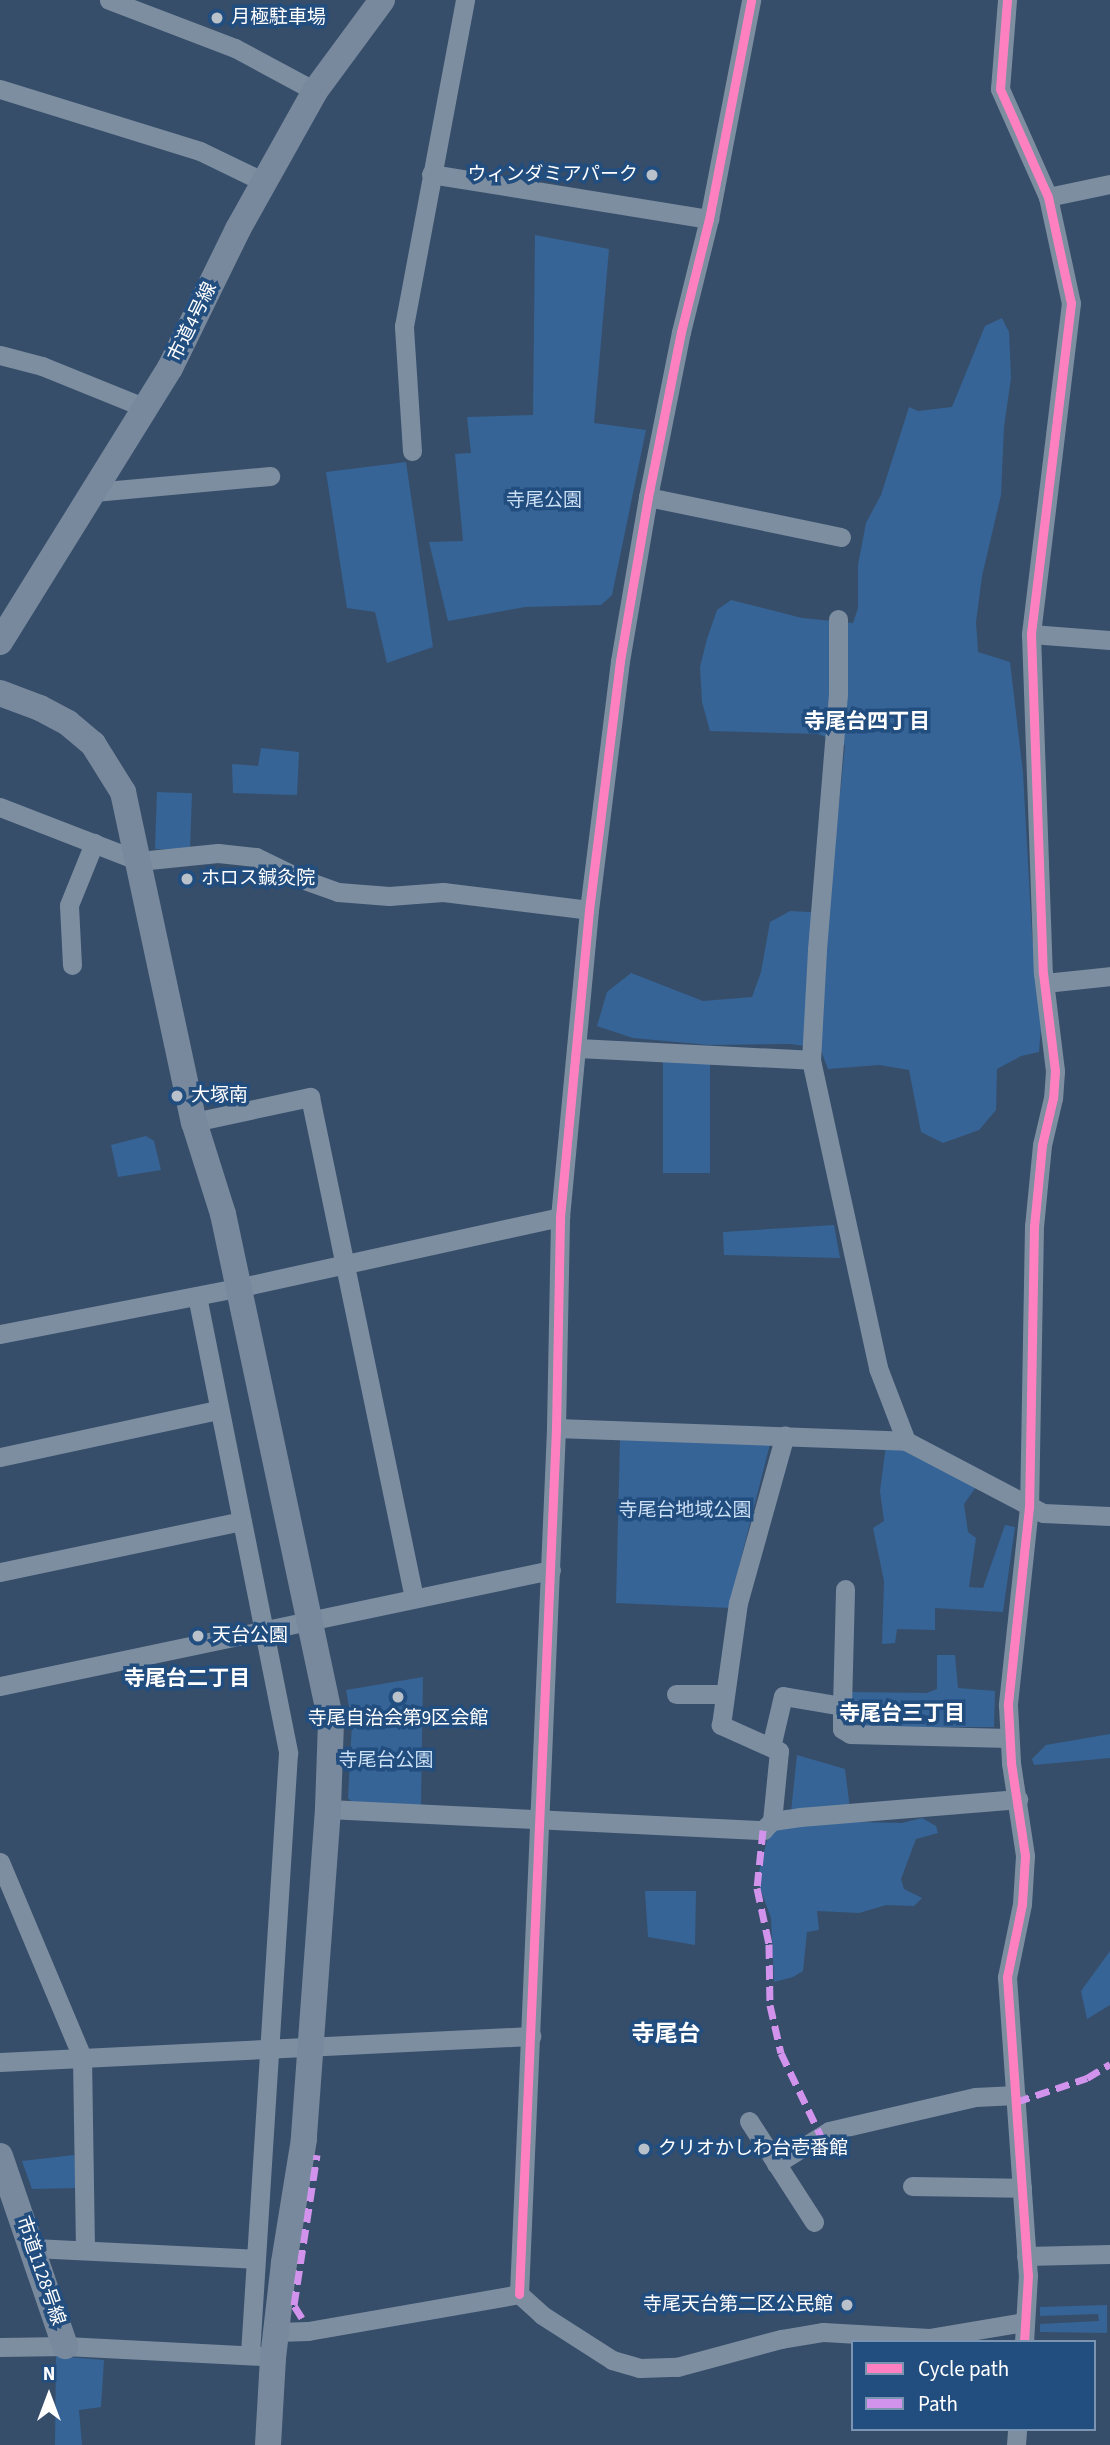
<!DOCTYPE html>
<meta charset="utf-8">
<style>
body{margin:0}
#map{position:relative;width:1110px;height:2445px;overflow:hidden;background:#374e6a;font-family:"Source Sans 3","Noto Sans JP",sans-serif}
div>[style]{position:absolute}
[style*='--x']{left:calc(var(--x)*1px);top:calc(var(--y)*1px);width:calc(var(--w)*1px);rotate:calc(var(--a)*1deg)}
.green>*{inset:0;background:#366496;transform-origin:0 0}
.street>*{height:19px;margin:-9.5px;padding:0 9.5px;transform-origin:9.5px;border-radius:9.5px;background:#7d8ea1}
.secondary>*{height:26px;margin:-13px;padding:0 13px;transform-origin:13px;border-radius:13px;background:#78899d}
.quiet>*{height:7px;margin-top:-3.5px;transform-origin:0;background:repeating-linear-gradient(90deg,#d193ec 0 14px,transparent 0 21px)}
.cycleway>*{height:9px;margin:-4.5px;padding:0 4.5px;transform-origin:4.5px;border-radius:4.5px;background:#ff80c0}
.dots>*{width:19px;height:19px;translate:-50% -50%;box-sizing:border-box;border:4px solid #224d7f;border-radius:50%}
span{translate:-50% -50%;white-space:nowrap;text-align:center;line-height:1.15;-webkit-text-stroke:7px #224d7f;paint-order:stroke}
.poi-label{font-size:19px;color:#fff}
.left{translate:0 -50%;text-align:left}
.right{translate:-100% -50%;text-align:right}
.street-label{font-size:19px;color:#fff}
.park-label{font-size:19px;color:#cbdff5}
.neighbourhood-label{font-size:21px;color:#fff;font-weight:700}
.quarter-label{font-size:23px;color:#fff;font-weight:700}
.legend{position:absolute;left:851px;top:2340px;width:245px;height:91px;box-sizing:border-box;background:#224d7f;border:2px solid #7a94b2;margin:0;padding:9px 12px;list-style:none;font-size:21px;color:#fff}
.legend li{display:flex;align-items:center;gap:14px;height:35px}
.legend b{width:35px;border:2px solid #7a94b2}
.north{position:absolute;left:14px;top:2361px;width:70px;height:70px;-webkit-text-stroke:5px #224d7f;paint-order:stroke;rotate:0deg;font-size:19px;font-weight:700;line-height:28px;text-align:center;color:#fff}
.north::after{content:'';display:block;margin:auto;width:24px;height:32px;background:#fff;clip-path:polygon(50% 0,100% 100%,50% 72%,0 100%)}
</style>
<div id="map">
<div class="green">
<i style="clip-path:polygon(535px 235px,609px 249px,594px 423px,646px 430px,612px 595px,601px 605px,525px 607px,448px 621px,429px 542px,463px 541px,455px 454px,471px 453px,467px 417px,533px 415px)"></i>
<i style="clip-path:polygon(1002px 318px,1009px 332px,1011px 378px,1004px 427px,1001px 495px,982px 576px,976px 622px,978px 652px,1010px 662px,1023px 773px,1032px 935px,1041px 1027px,1039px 1052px,1021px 1056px,997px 1069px,996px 1110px,979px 1130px,943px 1143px,921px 1132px,909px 1070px,879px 1065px,828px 1069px,820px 1048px,790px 1044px,709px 1045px,633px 1038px,597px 1026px,607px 992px,631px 973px,703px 1001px,752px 997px,761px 972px,770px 922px,790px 911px,828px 913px,845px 745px,818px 734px,710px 731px,702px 702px,700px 667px,707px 639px,717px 610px,731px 600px,802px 618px,853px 623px,858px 608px,858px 565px,866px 523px,881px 495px,909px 407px,918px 411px,952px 407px,985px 326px)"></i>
<i style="clip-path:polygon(406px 462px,433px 647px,387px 663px,375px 612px,347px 608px,326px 472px)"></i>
<i style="clip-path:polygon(261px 748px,299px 752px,297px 795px,233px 793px,232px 764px,258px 766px)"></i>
<i style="left:157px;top:792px;width:35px;height:57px;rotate:2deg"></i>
<i style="left:663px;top:1062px;width:47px;height:111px"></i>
<i style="clip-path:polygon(146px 1136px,154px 1141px,161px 1170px,118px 1177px,111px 1145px)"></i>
<i style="clip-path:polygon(834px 1225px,840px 1258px,724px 1255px,723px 1232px)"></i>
<i style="clip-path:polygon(620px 1440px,770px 1444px,730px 1602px,731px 1608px,616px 1603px)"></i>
<i style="clip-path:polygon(886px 1445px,905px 1448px,976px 1487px,964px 1504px,968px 1532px,976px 1538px,969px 1587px,983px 1588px,1005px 1525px,1015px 1527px,1003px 1612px,935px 1608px,935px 1630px,897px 1629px,895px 1643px,882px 1644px,884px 1581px,873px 1528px,884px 1521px,880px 1491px)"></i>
<i style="clip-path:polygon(937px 1655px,955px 1655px,958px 1688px,995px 1691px,994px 1727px,868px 1727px,848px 1720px,849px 1692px,927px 1693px,937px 1689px)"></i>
<i style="clip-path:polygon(423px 1677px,421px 1805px,355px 1805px,348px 1798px,352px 1724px,346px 1690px)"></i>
<i style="clip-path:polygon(1110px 1734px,1110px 1758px,1034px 1765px,1032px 1759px,1046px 1745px)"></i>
<i style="clip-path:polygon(797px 1755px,845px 1769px,850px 1809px,791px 1812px)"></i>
<i style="clip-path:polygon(922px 1818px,936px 1826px,938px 1833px,916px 1839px,901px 1879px,904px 1889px,922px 1898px,914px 1906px,886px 1905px,859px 1913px,817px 1911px,819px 1930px,807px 1932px,803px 1971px,793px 1977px,774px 1982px,771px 1918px,757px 1880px,770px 1828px,813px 1821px,902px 1823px)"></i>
<i style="clip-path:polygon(645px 1891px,696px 1891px,695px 1945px,648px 1937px)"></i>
<i style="clip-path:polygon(1110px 1951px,1110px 2005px,1087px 2019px,1081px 1991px)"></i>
<i style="clip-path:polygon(74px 2155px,77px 2188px,32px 2189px,22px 2161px)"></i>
<i style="clip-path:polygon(1107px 2305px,1107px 2333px,1040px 2332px,1040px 2324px,1099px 2321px,1098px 2314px,1040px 2316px,1040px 2307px)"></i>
<i style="clip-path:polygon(56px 2356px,104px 2360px,101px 2407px,79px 2410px,82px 2445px,55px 2445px)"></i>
</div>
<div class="street">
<i style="--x:109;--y:0;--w:135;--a:20.9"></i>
<i style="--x:235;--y:48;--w:91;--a:28.3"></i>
<i style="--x:1007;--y:0;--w:89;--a:94.5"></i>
<i style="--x:1000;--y:89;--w:118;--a:66"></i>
<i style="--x:1048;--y:197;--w:108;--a:77.8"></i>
<i style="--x:1071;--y:303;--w:333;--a:96.9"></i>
<i style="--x:1031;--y:634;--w:339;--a:88"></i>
<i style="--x:1043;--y:973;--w:99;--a:83"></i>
<i style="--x:1055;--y:1071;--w:27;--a:94"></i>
<i style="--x:1053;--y:1098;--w:48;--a:103.2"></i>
<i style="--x:1042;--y:1145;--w:81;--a:95.6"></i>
<i style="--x:1034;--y:1226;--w:281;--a:91"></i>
<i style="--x:1029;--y:1507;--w:199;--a:96.1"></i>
<i style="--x:1008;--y:1705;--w:58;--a:87"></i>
<i style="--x:1011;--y:1763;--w:94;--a:81.4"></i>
<i style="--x:1025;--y:1856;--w:48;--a:93.6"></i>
<i style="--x:1022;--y:1904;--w:75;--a:101.6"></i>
<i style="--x:1007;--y:1977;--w:299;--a:86"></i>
<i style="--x:1028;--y:2275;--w:67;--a:93.4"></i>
<i style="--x:0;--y:89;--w:209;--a:17.2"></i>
<i style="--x:200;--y:151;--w:71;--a:25.8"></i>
<i style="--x:431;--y:174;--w:282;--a:9.2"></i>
<i style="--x:1048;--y:197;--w:63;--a:-11.8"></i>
<i style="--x:0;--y:355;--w:43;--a:14.7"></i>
<i style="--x:42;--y:366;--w:112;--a:22"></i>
<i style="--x:412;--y:451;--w:125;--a:-93.7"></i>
<i style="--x:404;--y:326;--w:332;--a:-79.4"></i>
<i style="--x:94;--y:492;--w:177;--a:-5.2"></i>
<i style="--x:648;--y:497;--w:197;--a:11.7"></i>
<i style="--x:838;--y:619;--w:75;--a:90"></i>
<i style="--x:838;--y:694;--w:257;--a:94.7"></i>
<i style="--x:817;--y:950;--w:110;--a:93.1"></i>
<i style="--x:811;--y:1060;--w:315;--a:77.7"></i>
<i style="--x:878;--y:1368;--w:78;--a:69"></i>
<i style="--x:1031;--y:634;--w:79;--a:4.3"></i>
<i style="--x:0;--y:807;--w:149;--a:21.2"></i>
<i style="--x:139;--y:861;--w:79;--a:-5.8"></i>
<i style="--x:218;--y:853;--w:38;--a:6"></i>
<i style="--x:256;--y:857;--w:48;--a:26"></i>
<i style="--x:299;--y:878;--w:41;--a:19.7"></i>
<i style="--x:338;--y:892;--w:51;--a:4.5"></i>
<i style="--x:389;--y:896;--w:54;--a:-4.2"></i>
<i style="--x:443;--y:892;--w:147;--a:7"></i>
<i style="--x:72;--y:965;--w:60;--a:-92.9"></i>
<i style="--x:69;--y:905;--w:67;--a:-68"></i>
<i style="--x:1045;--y:983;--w:65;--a:-6.1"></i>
<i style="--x:578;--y:1048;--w:233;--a:2.9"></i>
<i style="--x:194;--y:1122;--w:119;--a:-12.2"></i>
<i style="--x:310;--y:1097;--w:512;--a:78.27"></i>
<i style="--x:197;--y:1296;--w:466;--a:78.7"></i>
<i style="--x:288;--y:1753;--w:601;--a:93.62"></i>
<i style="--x:0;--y:1334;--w:241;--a:-11"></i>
<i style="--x:237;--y:1288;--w:331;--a:-12.4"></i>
<i style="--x:556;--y:1428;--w:350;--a:2.1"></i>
<i style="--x:906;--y:1441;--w:155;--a:27.7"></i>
<i style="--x:1043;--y:1513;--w:67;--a:2.6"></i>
<i style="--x:0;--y:1457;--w:223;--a:-12.2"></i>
<i style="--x:0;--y:1572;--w:247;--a:-11.9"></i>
<i style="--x:0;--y:1686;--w:563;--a:-11.89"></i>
<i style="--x:676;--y:1694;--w:49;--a:0"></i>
<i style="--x:842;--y:1706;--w:117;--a:-88.5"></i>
<i style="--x:771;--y:1747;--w:52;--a:-76.8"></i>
<i style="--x:783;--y:1696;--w:60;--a:9.6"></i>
<i style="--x:842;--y:1706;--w:23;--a:90"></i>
<i style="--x:842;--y:1729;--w:9;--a:32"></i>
<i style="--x:850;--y:1734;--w:159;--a:1.4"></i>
<i style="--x:328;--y:1809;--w:436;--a:2.8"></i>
<i style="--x:763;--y:1830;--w:13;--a:-45"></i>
<i style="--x:772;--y:1821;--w:28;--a:-8"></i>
<i style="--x:800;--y:1817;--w:219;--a:-4.7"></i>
<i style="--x:772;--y:1821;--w:70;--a:-84.3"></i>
<i style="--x:779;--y:1751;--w:64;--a:-155.9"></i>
<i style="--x:721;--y:1725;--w:123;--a:-82.1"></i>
<i style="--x:738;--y:1603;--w:174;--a:-74.4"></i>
<i style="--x:0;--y:1862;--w:212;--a:67.2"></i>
<i style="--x:82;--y:2057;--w:193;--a:89.1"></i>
<i style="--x:0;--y:2062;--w:532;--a:-2.8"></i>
<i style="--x:749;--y:2121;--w:120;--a:57.2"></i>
<i style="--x:776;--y:2164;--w:62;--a:-31.9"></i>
<i style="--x:829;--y:2131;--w:150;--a:-13.1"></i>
<i style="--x:975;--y:2097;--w:41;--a:-2.8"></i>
<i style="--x:912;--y:2186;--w:110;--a:1"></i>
<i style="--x:33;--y:2248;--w:222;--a:2.8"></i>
<i style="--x:1026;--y:2256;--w:84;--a:-1.4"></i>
<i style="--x:519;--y:2294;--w:867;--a:-87.55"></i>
<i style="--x:556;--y:1428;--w:211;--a:-88.9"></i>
<i style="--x:560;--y:1217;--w:308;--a:-84.6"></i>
<i style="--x:589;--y:910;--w:251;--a:-82.9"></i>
<i style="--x:620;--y:661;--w:166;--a:-80.3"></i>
<i style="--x:648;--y:497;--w:168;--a:-78.7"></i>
<i style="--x:681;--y:332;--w:116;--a:-76.1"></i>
<i style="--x:709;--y:219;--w:223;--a:-79.1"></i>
<i style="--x:519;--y:2294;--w:31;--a:42"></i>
<i style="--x:542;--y:2315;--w:83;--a:32.7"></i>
<i style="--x:612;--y:2360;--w:29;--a:16"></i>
<i style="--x:640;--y:2368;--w:37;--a:-2"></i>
<i style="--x:677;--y:2367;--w:108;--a:-15.1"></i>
<i style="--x:781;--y:2339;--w:43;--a:-9.5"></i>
<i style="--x:823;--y:2332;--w:106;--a:3.2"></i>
<i style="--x:929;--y:2338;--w:97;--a:-9.5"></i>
<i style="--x:277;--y:2332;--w:31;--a:-2"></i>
<i style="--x:308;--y:2331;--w:214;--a:-9.9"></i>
<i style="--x:0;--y:2347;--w:65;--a:-0.9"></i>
<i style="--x:65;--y:2346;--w:196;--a:2.9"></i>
<i style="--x:1016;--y:2445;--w:16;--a:-86"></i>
</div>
<div class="secondary">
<i style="--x:0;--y:642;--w:322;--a:-58.2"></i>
<i style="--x:170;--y:368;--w:155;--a:-63.9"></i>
<i style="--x:238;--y:229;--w:158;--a:-60.8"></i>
<i style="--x:315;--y:91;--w:113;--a:-53.6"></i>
<i style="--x:0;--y:693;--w:43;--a:20.6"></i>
<i style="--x:40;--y:708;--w:32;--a:28"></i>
<i style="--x:68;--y:723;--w:33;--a:40"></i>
<i style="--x:93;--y:744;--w:57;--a:58"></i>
<i style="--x:123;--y:792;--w:338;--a:77.9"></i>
<i style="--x:194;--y:1122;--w:96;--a:72.5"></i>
<i style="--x:223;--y:1214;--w:519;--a:78"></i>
<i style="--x:331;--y:1722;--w:87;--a:92"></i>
<i style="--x:328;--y:1809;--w:331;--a:94.2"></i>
<i style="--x:304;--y:2139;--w:126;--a:99.2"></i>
<i style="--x:284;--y:2263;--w:96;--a:96.6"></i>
<i style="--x:273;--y:2358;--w:87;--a:93.3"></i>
<i style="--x:0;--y:2156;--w:201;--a:71.1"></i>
</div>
<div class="quiet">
<i style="--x:763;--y:1830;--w:58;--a:95.9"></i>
<i style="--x:757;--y:1888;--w:57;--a:77.9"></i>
<i style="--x:769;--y:1944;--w:61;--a:89.1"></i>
<i style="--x:770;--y:2005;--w:49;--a:77.1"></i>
<i style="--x:781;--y:2053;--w:92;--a:64.3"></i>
<i style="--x:1016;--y:2102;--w:75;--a:-18.7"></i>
<i style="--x:1087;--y:2078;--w:27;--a:-31"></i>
<i style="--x:302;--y:2318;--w:15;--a:-122"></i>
<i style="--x:294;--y:2305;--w:152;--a:-81.3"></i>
</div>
<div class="cycleway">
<i style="--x:1007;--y:0;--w:89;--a:94.5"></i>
<i style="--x:1000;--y:89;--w:118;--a:66"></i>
<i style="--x:1048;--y:197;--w:108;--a:77.8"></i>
<i style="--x:1071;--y:303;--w:333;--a:96.9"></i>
<i style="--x:1031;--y:634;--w:339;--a:88"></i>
<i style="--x:1043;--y:973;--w:99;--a:83"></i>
<i style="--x:1055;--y:1071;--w:27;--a:94"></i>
<i style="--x:1053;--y:1098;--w:48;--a:103.2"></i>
<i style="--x:1042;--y:1145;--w:81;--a:95.6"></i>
<i style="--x:1034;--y:1226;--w:281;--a:91"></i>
<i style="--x:1029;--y:1507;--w:199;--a:96.1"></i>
<i style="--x:1008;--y:1705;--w:58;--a:87"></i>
<i style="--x:1011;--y:1763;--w:94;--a:81.4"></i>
<i style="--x:1025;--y:1856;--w:48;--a:93.6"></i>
<i style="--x:1022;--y:1904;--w:75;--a:101.6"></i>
<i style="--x:1007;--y:1977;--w:299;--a:86"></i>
<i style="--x:1028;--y:2275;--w:67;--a:93.4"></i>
<i style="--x:519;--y:2294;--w:867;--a:-87.55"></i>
<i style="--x:556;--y:1428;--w:211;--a:-88.9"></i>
<i style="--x:560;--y:1217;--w:308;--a:-84.6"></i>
<i style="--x:589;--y:910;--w:251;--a:-82.9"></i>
<i style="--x:620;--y:661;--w:166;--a:-80.3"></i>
<i style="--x:648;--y:497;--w:168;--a:-78.7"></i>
<i style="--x:681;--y:332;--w:116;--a:-76.1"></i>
<i style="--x:709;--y:219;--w:223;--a:-79.1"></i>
</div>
<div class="dots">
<i style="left:217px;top:18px;background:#b9c1cb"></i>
<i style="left:652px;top:175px;background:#b9c1cb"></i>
<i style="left:187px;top:879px;background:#b9c1cb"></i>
<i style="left:177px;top:1096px;background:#b9c1cb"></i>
<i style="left:198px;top:1636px;background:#b9c1cb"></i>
<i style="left:398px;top:1697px;background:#b9c1cb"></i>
<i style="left:644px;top:2149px;background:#b9c1cb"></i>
<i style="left:847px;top:2305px;background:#b9c1cb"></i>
</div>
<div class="poi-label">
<span class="left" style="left:231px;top:18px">月極駐車場</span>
<span class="right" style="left:638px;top:175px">ウィンダミアパーク</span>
<span class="left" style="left:201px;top:879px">ホロス鍼灸院</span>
<span class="left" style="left:191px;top:1096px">大塚南</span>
<span class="left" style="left:212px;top:1636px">天台公園</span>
<span style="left:398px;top:1719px">寺尾自治会第9区会館</span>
<span class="left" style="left:658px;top:2149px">クリオかしわ台壱番館</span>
<span class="right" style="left:833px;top:2305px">寺尾天台第二区公民館</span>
</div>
<div class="street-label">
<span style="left:193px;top:322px;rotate:-64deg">市道4号線</span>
<span style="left:40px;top:2271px;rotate:71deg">市道1128号線</span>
</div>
<div class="park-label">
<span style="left:544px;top:501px">寺尾公園</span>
<span style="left:685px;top:1511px">寺尾台地域公園</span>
<span style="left:386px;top:1761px">寺尾台公園</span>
</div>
<div class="neighbourhood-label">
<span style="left:867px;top:721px">寺尾台四丁目</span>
<span style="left:187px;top:1678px">寺尾台二丁目</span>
<span style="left:902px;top:1713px">寺尾台三丁目</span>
</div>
<div class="quarter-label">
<span style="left:666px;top:2034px">寺尾台</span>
</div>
<ul class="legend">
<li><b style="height:9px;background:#ff80c0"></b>Cycle path</li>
<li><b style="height:9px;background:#d193ec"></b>Path</li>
</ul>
<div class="north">N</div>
</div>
